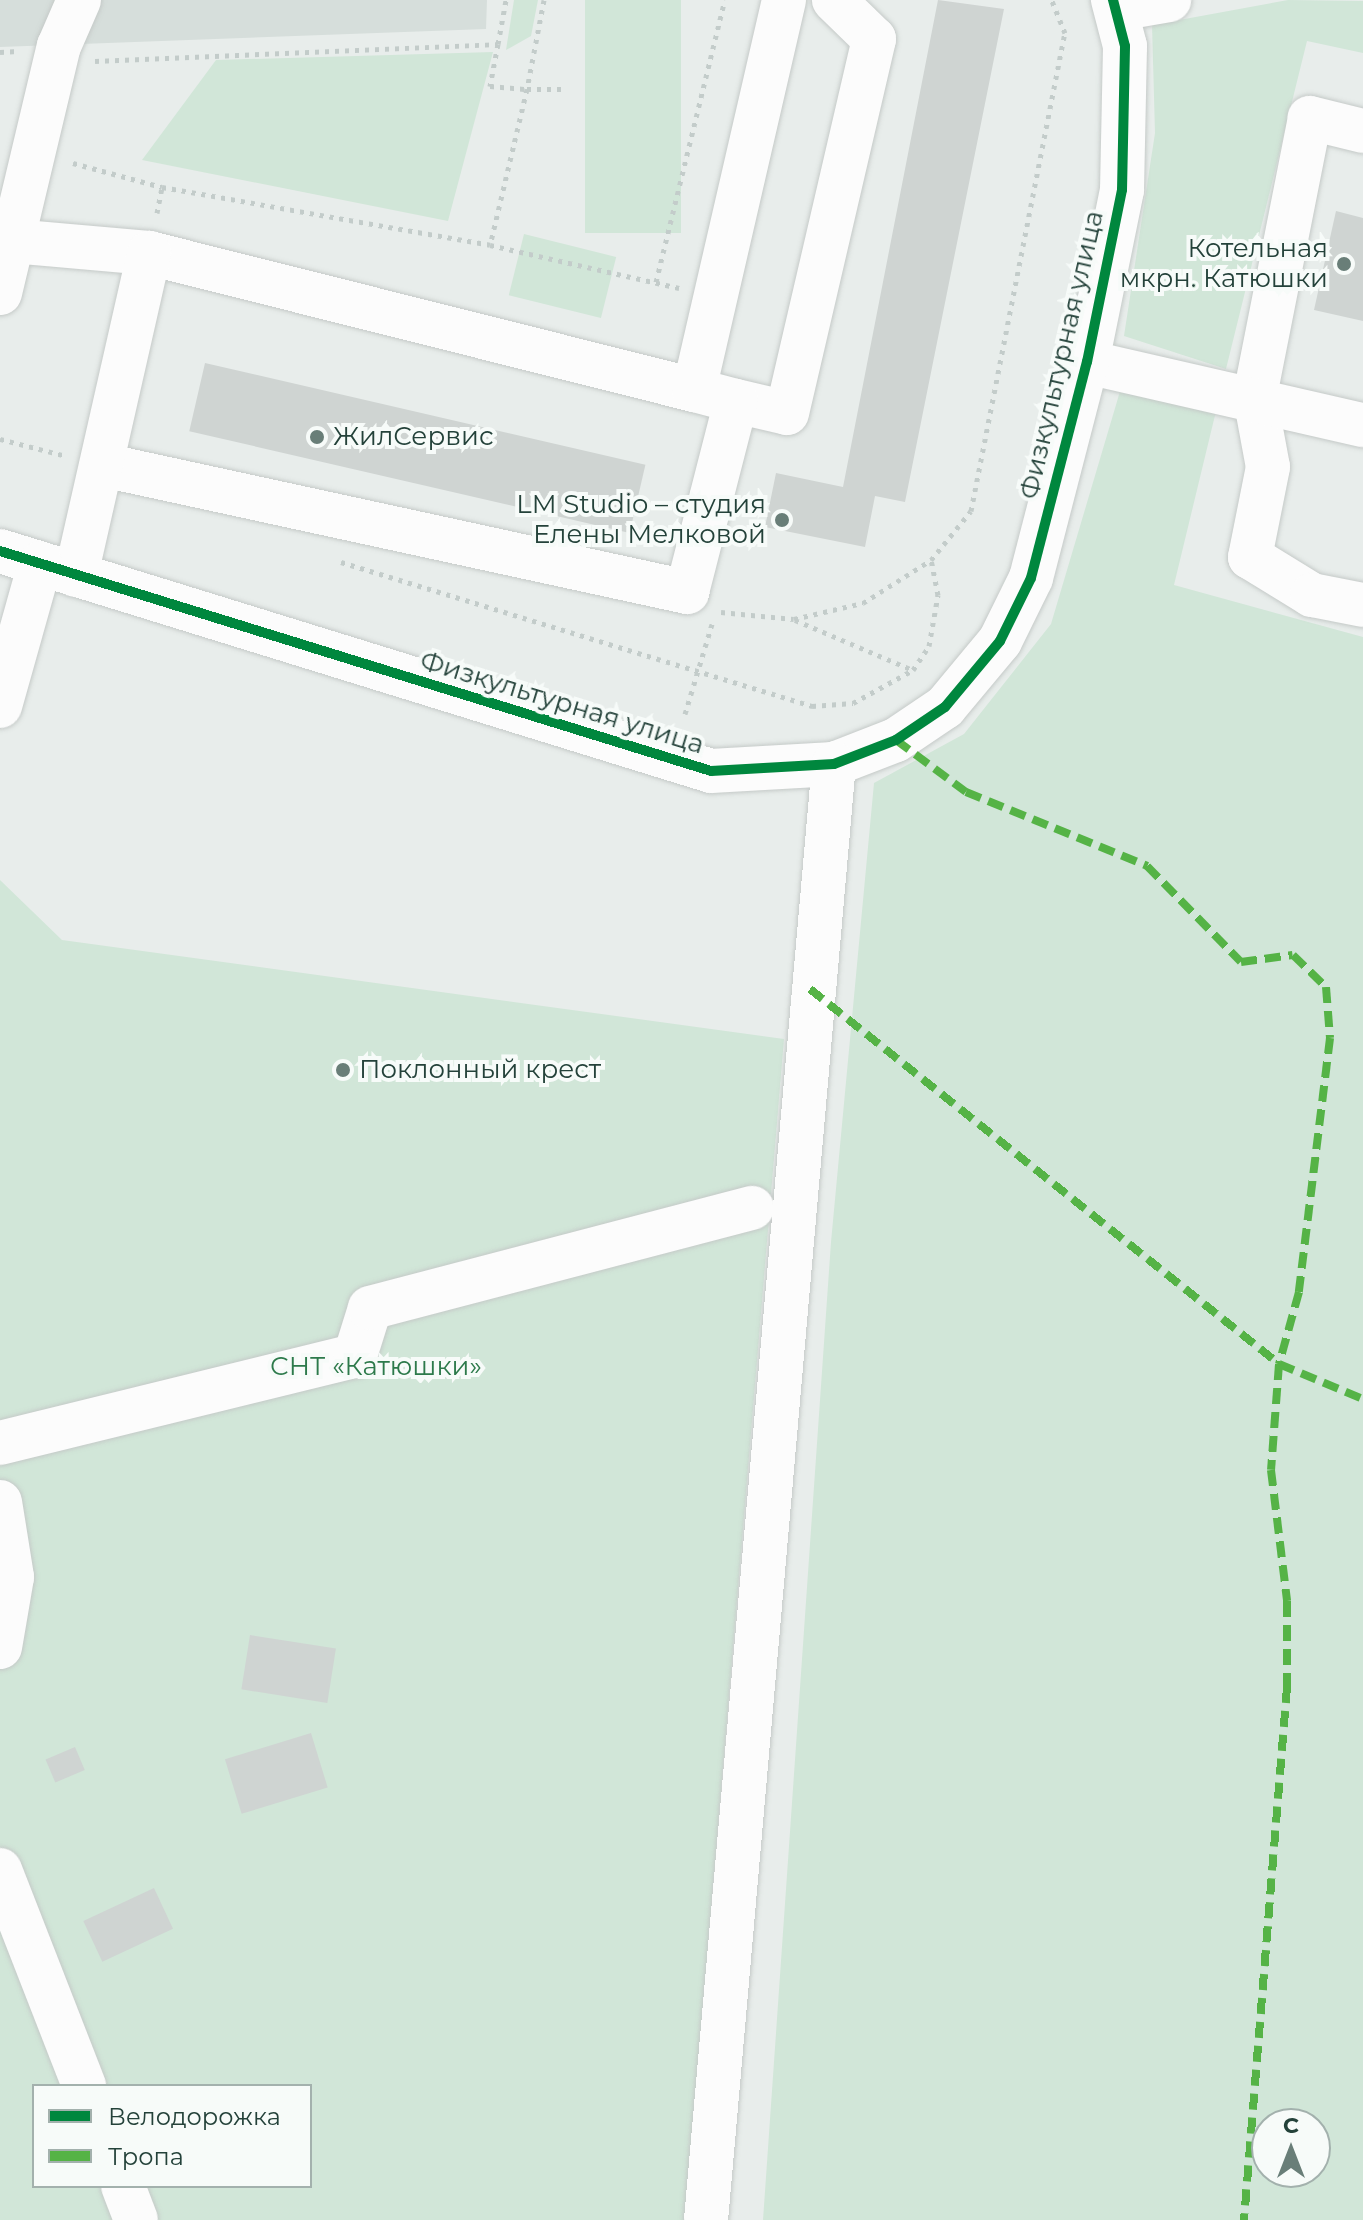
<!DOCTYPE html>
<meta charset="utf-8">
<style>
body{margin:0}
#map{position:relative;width:1363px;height:2220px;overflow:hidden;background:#e8edeb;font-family:Montserrat,sans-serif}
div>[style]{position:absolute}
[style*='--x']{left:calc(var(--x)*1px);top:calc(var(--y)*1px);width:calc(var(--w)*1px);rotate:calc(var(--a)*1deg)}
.built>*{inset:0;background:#d6dedb}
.green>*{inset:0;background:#d1e6d8;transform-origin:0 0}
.building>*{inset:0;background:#cfd4d2;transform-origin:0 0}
.path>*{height:5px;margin-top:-2.5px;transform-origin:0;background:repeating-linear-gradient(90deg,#c3ccca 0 4px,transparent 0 10px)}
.roads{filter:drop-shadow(0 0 2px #c5cac8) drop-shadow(0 0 2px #c5cac8)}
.minor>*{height:44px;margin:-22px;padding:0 22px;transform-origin:22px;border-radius:22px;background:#fcfcfc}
.quiet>*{height:8px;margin-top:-4px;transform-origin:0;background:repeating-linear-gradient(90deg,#55b346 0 16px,transparent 0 24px)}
.cycleway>*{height:10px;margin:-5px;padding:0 5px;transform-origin:5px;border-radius:5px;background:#00873e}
.dots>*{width:22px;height:22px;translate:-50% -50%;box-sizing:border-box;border:4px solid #f7fbf9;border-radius:50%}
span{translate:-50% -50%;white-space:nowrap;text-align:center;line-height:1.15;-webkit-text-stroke:8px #f7fbf9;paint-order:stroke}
.poi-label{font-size:26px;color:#24423a}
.right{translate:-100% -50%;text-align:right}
.left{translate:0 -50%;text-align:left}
.street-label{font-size:26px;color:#24423a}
.park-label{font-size:26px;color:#2d7a4b}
.legend{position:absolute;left:32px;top:2084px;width:280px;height:104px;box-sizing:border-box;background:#f7fbf9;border:2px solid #a3b1ad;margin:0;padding:10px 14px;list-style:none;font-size:24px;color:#24423a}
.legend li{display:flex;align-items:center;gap:16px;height:40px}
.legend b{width:40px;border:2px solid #a3b1ad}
.north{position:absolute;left:1251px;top:2108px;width:80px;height:80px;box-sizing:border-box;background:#f7fbf9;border:2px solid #a3b1ad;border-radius:50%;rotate:0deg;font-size:22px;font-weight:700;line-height:32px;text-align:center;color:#24423a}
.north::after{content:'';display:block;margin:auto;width:28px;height:36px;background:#697e78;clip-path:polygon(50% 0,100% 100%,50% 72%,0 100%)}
</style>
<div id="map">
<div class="built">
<i style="clip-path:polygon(0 0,487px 0,486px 29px,0 47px)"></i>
</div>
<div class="green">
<i style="clip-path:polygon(514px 0,538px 0,531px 36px,506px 50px)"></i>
<i style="left:585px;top:0;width:96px;height:233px"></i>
<i style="clip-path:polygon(1288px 0,1363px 1px,1363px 53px,1307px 41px,1226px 369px,1124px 336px,1155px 133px,1152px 25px)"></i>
<i style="clip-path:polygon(493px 52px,448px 221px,142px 160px,216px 60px)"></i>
<i style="left:524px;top:234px;width:95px;height:63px;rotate:14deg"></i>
<i style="clip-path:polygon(evenodd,1121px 388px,1217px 407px,1174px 585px,1363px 637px,1363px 2220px,763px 2220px,831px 1242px,874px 783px,964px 734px,1051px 624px,1121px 388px,1267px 2124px,1315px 2124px,1315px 2172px,1267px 2172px,1267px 2124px)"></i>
<i style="clip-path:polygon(evenodd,0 880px,62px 940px,784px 1039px,685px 2220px,0 2220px,0 880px,34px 2086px,310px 2086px,310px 2186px,34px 2186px,34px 2086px)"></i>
</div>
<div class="building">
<i style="clip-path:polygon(938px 0,1004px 9px,905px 502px,875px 496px,865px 547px,765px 527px,776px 473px,843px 487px)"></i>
<i style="clip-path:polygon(1336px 211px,1363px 218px,1363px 321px,1314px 310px)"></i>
<i style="left:205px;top:363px;width:452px;height:70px;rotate:13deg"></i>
<i style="left:250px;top:1635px;width:87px;height:55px;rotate:9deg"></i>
<i style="left:311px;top:1733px;width:57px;height:90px;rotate:73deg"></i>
<i style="left:75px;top:1747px;width:25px;height:32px;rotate:67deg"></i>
<i style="left:154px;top:1888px;width:45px;height:78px;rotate:65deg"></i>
</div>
<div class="path">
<i style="--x:544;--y:0;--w:91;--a:100.8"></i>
<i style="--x:527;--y:89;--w:35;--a:0"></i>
<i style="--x:498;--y:44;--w:45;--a:-79.7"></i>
<i style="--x:0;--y:52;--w:18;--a:-3"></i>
<i style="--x:95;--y:61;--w:403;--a:-2.4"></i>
<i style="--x:498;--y:44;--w:43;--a:100.8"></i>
<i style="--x:490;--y:86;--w:37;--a:5"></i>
<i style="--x:527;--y:89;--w:160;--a:103.3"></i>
<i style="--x:490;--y:245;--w:194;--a:12.8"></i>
<i style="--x:73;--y:163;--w:92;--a:15.1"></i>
<i style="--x:157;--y:213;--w:26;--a:-79"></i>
<i style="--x:162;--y:187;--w:333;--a:10"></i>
<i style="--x:656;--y:282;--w:290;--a:-76.3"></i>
<i style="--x:0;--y:439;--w:65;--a:14.3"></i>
<i style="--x:341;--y:562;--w:493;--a:17"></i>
<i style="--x:812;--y:706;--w:41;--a:-4.2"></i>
<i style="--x:853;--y:703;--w:68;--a:-28.8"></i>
<i style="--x:913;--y:670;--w:29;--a:-56"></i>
<i style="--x:929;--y:646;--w:52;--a:-80"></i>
<i style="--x:938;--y:595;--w:36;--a:-101"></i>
<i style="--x:721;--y:612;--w:73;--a:5.5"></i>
<i style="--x:794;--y:619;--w:71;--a:-13.1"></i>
<i style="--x:863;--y:603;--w:80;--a:-32.3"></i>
<i style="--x:931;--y:560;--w:63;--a:-50.8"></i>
<i style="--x:971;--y:511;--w:487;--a:-78.9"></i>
<i style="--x:1065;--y:33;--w:35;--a:-112"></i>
<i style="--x:795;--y:620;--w:128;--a:23"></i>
<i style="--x:685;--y:714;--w:94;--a:-73.3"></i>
</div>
<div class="roads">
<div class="minor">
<i style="--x:1117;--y:9;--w:53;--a:-9.8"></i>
<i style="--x:1363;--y:131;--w:55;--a:-166.2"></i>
<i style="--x:1310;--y:118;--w:284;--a:101.2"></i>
<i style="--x:1255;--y:397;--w:71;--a:79.5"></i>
<i style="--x:1268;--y:467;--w:92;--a:101.3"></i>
<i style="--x:1250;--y:557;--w:73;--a:31.5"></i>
<i style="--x:1312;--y:595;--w:52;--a:11.1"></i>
<i style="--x:0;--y:240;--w:150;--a:5"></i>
<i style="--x:149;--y:253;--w:562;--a:14.11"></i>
<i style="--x:0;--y:293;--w:254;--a:-76.6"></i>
<i style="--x:59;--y:46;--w:50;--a:-66.5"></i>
<i style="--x:1087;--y:362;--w:283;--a:12.9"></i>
<i style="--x:736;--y:401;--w:52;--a:13.2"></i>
<i style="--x:787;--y:413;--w:384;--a:-76.9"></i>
<i style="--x:874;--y:39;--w:56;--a:-135.7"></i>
<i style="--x:103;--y:465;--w:598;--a:12.27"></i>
<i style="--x:687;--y:592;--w:197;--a:-75.6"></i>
<i style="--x:736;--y:401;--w:43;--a:-165.3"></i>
<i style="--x:694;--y:390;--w:400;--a:-77"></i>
<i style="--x:0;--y:551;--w:744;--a:17.19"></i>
<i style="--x:711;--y:771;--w:123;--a:-3.3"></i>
<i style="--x:834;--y:764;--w:66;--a:-21.2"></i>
<i style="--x:896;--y:740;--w:59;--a:-34"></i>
<i style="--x:945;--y:707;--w:86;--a:-50.2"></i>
<i style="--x:1000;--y:641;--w:70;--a:-63.8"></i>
<i style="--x:1031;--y:578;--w:223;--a:-75.5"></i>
<i style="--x:1087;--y:362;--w:176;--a:-78.5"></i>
<i style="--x:1122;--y:190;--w:144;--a:-88.8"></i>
<i style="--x:1125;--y:46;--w:48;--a:-104.6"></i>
<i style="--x:76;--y:575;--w:330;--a:-77.2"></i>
<i style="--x:0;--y:706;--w:148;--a:-74.3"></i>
<i style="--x:0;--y:1443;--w:366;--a:-13.8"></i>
<i style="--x:355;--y:1356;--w:50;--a:-72.6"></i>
<i style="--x:370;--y:1308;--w:395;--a:-14.7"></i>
<i style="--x:0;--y:1502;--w:76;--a:80.9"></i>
<i style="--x:12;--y:1577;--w:71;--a:99.7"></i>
<i style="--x:0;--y:1870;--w:232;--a:68.7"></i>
<i style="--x:123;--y:2186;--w:36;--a:69"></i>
<i style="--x:706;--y:2220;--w:1462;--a:-84.98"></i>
</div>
</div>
<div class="quiet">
<i style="--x:896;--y:740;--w:87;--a:36.6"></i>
<i style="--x:966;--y:792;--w:196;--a:22.2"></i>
<i style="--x:1147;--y:866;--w:134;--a:45.6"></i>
<i style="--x:1241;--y:962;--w:52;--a:-7.7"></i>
<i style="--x:1293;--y:955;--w:46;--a:44.1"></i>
<i style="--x:1326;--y:987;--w:51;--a:85.5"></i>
<i style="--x:1330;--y:1038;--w:256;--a:97"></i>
<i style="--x:1299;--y:1292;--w:75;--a:105.5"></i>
<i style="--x:1279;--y:1364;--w:106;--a:94.3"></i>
<i style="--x:1271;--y:1470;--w:132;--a:83"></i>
<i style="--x:1287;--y:1601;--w:86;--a:90"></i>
<i style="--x:1287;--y:1687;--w:535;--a:94.61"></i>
<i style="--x:810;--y:989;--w:600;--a:38.64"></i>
<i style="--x:1279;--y:1364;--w:91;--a:22.6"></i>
</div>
<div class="cycleway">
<i style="--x:0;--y:551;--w:744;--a:17.19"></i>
<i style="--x:711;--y:771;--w:123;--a:-3.3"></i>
<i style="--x:834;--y:764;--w:66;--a:-21.2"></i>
<i style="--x:896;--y:740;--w:59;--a:-34"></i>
<i style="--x:945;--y:707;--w:86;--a:-50.2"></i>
<i style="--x:1000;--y:641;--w:70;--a:-63.8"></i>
<i style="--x:1031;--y:578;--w:223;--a:-75.5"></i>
<i style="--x:1087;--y:362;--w:176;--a:-78.5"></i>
<i style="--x:1122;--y:190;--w:144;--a:-88.8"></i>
<i style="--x:1125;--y:46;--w:48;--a:-104.6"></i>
</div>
<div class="dots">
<i style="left:1344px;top:264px;background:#697e78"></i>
<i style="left:317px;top:437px;background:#697e78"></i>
<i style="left:782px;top:520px;background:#697e78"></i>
<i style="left:343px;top:1070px;background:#697e78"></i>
</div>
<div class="poi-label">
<span class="right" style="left:1328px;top:264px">Котельная<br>мкрн. Катюшки</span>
<span class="left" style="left:333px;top:437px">ЖилСервис</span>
<span class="right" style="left:766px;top:520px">LM Studio – студия<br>Елены Мелковой</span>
<span class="left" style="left:359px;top:1070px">Поклонный крест</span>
</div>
<div class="street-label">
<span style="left:1062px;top:355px;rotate:-77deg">Физкультурная улица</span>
<span style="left:562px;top:703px;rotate:17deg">Физкультурная улица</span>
</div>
<div class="park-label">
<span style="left:376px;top:1367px">СНТ «Катюшки»</span>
</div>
<ul class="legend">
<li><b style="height:10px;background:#00873e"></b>Велодорожка</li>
<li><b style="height:10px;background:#55b346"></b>Тропа</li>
</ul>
<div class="north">С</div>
</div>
